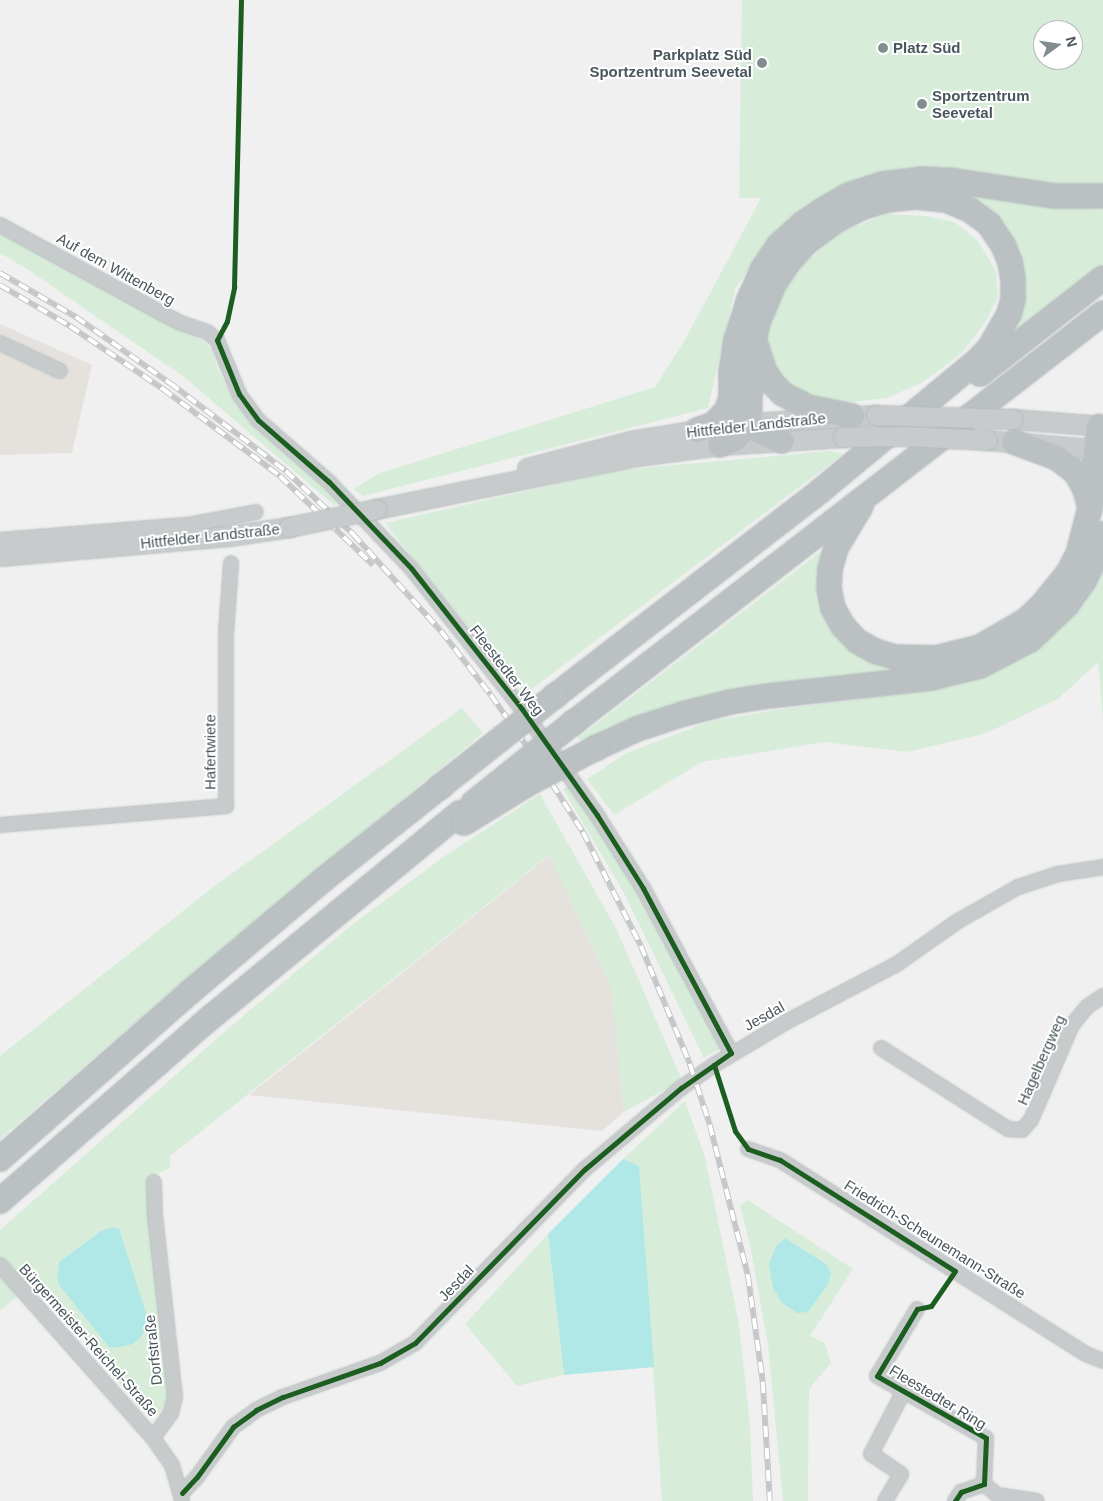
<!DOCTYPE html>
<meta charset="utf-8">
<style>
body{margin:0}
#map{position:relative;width:1103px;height:1501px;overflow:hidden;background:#f0f0f0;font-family:Arial,sans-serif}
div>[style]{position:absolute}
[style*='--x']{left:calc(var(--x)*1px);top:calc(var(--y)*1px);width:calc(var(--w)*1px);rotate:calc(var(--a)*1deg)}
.commercial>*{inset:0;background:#e5e2de}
.green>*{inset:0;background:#d7edda}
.water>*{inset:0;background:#afe8e6}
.roads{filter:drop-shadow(0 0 1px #b6bcbe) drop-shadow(0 0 1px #b6bcbe)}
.street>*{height:14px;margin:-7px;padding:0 7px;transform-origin:7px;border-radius:7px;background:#c8cbcc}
.secondary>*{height:19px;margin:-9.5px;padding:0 9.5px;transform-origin:9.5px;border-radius:9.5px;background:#c7cbcc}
.highway>*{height:24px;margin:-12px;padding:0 12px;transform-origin:12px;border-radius:12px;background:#bbc0c3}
.rail>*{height:5.5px;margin-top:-2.75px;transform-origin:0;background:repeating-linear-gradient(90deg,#fff 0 11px,#c4c6c7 0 22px);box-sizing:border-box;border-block:1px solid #c4c6c7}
.bridges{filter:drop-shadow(0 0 1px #b6bcbe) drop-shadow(0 0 1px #b6bcbe)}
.secondary-bridge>*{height:19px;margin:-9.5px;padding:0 9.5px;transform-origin:9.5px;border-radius:9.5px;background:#c7cbcc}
.highway-bridge>*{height:24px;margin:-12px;padding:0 12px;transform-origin:12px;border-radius:12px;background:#bbc0c3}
.cycleway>*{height:5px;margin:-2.5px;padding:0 2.5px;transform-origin:2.5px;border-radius:2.5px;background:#1b5e20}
.dots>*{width:14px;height:14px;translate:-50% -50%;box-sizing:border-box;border:2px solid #fff;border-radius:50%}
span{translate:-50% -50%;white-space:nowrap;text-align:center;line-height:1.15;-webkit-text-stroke:4px #fff;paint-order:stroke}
.poi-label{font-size:15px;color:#49565b;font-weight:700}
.left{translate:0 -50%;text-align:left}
.right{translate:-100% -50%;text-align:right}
.street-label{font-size:15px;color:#49565b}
.north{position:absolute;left:1033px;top:20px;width:50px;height:50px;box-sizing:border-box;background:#fff;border:1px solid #b6bbbd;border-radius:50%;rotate:76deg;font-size:14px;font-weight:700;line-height:20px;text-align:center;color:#49565b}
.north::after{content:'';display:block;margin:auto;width:18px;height:22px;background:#838c8f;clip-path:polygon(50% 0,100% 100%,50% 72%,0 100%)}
</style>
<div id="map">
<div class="commercial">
<i style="clip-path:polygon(0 324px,92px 365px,72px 453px,0 455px)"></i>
<i style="clip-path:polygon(550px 855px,613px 989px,624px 1112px,602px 1131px,249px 1095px)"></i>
</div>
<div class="green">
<i style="clip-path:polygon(evenodd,742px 0,1103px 0,1103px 186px,1089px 189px,991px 175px,760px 253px,735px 289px,708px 408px,363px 496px,353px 489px,380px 473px,655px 387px,686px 338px,761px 198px,739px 198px,742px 0,1043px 30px,1073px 30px,1073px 60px,1043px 60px,1043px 30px)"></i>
<i style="clip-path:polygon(963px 194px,1045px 206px,1103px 209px,1103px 264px,1004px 342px,1024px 280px,1019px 252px,1007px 230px,990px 212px)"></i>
<i style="clip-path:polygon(887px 214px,926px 216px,955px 222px,978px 241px,996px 271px,998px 297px,986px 321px,962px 353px,923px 382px,887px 398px,843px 403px,805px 396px,783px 386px,768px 362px,764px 332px,776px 302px,804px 265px,837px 234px)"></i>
<i style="clip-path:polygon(0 234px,203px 341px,211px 349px,218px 370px,233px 399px,345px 503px,334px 505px,184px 377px,27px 269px,0 253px)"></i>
<i style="clip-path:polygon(830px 451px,843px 454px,524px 695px,385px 523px,620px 470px)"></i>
<i style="clip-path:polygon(828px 546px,821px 596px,879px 663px,914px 673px,583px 744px,578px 738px)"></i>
<i style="clip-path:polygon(1103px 571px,1103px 721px,1098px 662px,1058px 699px,984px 734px,907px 752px,824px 742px,702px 762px,614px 815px,587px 779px,626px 753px,711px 721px,784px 709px,953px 687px,1022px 659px,1081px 609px)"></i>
<i style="clip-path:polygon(462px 708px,483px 733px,183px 981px,0 1139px,0 1056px,212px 888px)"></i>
<i style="clip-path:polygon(568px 786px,606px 836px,637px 888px,723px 1047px,704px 1058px,624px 893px,563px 789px)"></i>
<i style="clip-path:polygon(evenodd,540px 794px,617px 930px,682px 1080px,624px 1112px,611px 986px,549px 855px,170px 1156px,170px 1168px,149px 1178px,170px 1395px,167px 1408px,156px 1415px,150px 1415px,137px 1406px,99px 1357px,37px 1287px,18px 1295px,0 1311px,0 1230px,223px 1033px,353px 924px,445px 856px,540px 794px,118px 1229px,147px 1319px,145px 1330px,133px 1344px,109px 1347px,60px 1285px,57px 1278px,59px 1262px,101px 1231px,118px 1229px)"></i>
<i style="clip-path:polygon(685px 1101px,705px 1157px,739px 1324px,750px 1424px,753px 1501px,662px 1501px,639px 1166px,623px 1159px)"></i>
<i style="clip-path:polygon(748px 1200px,853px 1269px,810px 1336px,825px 1343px,831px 1363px,809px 1389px,808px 1501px,783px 1501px,768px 1345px,751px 1250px,740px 1205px)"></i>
<i style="clip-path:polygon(548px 1234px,564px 1375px,517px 1386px,465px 1324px)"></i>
</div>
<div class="water">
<i style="clip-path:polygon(623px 1159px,639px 1166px,654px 1367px,564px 1375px,548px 1234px)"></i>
<i style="clip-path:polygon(113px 1227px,119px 1229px,148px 1319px,145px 1330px,140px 1338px,133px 1344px,120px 1347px,109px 1347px,59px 1285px,57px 1278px,59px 1262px,101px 1231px)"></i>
<i style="clip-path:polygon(785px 1238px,826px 1264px,831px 1273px,828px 1284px,808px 1312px,797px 1313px,782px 1303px,773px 1288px,769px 1264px,776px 1246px)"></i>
</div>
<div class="roads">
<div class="street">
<i style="--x:0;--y:225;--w:186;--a:28.6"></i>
<i style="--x:163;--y:314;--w:20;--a:27"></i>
<i style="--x:181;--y:323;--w:28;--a:19"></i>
<i style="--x:207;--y:332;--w:13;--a:39"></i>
<i style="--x:217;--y:340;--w:58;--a:67.8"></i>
<i style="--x:239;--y:394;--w:32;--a:54"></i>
<i style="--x:258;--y:420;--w:94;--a:41.1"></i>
<i style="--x:329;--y:482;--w:119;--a:46.4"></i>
<i style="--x:411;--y:568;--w:179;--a:51.8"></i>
<i style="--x:522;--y:709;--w:130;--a:54.7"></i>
<i style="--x:597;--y:815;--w:86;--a:57.8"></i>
<i style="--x:643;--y:888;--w:187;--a:61.9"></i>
<i style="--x:0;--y:343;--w:66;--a:25"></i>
<i style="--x:0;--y:540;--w:189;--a:-4.6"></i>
<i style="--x:188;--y:525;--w:69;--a:-10.8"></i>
<i style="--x:0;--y:825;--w:227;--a:-4.8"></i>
<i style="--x:226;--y:806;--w:173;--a:-90"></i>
<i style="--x:226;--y:633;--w:70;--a:-85.9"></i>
<i style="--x:881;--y:1048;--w:151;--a:32.5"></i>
<i style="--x:1008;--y:1129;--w:14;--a:4"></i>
<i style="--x:1022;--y:1130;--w:13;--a:-48"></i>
<i style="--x:1031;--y:1120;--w:103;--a:-66.7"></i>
<i style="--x:1072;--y:1025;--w:25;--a:-50"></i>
<i style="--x:1088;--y:1006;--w:18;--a:-34"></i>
<i style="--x:748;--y:1149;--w:34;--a:19"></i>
<i style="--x:780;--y:1160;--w:362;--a:32.4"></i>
<i style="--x:1086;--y:1354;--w:18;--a:22"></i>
<i style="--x:0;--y:1265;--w:231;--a:48.5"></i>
<i style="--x:153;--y:1438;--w:33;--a:55"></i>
<i style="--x:172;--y:1465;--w:36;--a:74"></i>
<i style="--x:917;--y:1309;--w:78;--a:120.8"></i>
<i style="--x:877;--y:1376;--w:125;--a:29.6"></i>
<i style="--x:986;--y:1438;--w:46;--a:92.5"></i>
<i style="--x:153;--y:1438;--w:31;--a:-54"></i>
<i style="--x:171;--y:1413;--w:16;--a:-76"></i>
<i style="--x:175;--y:1397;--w:182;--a:-96.3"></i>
<i style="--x:155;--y:1216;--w:34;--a:-92"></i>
<i style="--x:984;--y:1484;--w:17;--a:40"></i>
<i style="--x:997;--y:1495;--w:40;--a:8.5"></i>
<i style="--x:182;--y:1493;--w:22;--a:-47"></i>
<i style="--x:197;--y:1477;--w:62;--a:-54.2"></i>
<i style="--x:233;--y:1427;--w:29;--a:-36"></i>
<i style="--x:256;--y:1410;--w:30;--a:-26"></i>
<i style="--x:283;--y:1397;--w:103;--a:-19.3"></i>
<i style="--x:380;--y:1363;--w:40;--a:-29.7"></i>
<i style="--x:415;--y:1343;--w:243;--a:-45.7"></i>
<i style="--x:585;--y:1169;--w:126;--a:-40.2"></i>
<i style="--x:681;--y:1088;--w:40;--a:-34.9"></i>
<i style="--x:714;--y:1065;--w:86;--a:-30.7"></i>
<i style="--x:788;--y:1021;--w:123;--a:-27.6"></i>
<i style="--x:897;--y:964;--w:75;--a:-35.2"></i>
<i style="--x:958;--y:921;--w:69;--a:-29.5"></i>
<i style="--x:1018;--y:887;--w:42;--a:-18"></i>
<i style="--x:1058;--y:874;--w:46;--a:-8.8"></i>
<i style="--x:885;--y:1501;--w:31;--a:-59"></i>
<i style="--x:901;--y:1474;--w:36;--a:-146"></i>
<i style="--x:871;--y:1454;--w:71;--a:-62.4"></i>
<i style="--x:955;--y:1501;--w:11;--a:-56"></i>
<i style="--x:961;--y:1492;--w:24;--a:-19"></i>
</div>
<div class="secondary">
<i style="--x:1013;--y:419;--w:90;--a:4.4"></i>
<i style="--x:987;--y:440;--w:116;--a:4.9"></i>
<i style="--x:527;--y:468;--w:106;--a:-14.7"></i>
<i style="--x:630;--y:441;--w:68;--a:-9.3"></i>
<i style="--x:697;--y:430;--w:52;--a:-7.7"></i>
<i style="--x:749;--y:423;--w:127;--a:-3.6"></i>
<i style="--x:376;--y:509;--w:266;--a:-11.5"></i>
<i style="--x:637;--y:456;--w:84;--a:-7.5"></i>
<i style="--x:720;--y:445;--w:123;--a:-3.7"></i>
<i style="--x:0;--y:556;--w:230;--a:-5"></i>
<i style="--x:229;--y:536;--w:61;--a:-8.5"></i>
</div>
<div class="highway">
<i style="--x:756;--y:345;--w:28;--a:72"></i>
<i style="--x:765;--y:372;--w:14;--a:56"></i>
<i style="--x:773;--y:384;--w:14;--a:45"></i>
<i style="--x:783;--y:394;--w:27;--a:28"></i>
<i style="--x:807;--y:407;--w:46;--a:11.3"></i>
<i style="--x:980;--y:374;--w:156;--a:-38"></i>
<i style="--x:739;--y:413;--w:25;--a:43"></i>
<i style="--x:757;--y:430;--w:27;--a:24"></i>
<i style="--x:697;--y:430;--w:18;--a:-19"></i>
<i style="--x:714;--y:424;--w:19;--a:-47"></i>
<i style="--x:727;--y:410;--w:13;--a:-72"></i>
<i style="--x:731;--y:398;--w:26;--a:-90"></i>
<i style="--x:731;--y:372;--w:32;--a:-81"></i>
<i style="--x:736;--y:340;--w:40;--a:-72"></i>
<i style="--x:748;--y:302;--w:35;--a:-66"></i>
<i style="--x:762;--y:270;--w:30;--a:-56"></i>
<i style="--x:779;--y:245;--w:31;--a:-42"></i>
<i style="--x:802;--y:224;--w:23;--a:-34"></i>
<i style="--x:821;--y:211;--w:32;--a:-30"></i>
<i style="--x:849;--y:195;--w:36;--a:-18"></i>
<i style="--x:883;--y:184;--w:38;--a:-7"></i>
<i style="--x:921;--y:179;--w:34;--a:3"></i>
<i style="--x:955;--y:181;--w:100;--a:8.6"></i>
<i style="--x:1054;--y:196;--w:49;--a:0"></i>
<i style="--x:1014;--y:442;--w:46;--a:20.4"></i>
<i style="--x:1057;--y:458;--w:24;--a:38"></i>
<i style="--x:1076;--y:473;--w:18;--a:61"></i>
<i style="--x:1085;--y:489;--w:16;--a:75"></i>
<i style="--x:861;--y:506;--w:49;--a:120.8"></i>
<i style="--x:836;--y:548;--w:22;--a:106"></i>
<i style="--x:830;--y:569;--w:19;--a:93"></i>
<i style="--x:829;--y:588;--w:20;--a:79"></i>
<i style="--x:833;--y:608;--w:21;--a:61"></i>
<i style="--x:843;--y:626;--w:21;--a:47"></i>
<i style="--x:857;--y:641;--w:21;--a:29"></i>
<i style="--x:875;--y:651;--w:21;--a:17"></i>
<i style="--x:895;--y:657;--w:41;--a:1.4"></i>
<i style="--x:936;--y:658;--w:45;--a:-14"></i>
<i style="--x:980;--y:647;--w:52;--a:-30"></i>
<i style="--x:1025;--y:621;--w:23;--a:-43"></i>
<i style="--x:1042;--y:605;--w:41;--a:-50.9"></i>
<i style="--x:1068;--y:573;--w:21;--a:-62"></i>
<i style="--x:1078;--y:554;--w:48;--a:-75.4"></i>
<i style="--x:1090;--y:508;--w:82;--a:-83.7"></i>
<i style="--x:555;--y:696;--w:334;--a:-37.7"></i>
<i style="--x:819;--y:492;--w:207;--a:-39.7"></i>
<i style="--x:978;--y:360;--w:18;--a:-47"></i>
<i style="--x:990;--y:347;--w:38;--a:-60"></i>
<i style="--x:1009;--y:314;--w:16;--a:-75"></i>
<i style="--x:1013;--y:299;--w:19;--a:-90"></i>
<i style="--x:1013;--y:280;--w:18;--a:-99"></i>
<i style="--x:1010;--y:262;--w:18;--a:-112"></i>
<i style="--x:1003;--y:245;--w:25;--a:-124"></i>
<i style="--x:989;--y:224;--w:24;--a:-144"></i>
<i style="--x:970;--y:210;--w:26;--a:-157"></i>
<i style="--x:946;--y:200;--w:31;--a:-174"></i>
<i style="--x:915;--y:197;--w:28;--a:174"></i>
<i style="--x:887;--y:200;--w:27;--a:163"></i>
<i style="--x:861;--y:208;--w:30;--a:153"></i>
<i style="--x:834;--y:222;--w:34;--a:143"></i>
<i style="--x:807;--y:242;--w:27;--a:132"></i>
<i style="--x:789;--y:262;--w:27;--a:124"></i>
<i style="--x:774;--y:284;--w:41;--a:112.8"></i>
<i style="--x:758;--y:322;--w:30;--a:102"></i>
<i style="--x:752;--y:351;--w:72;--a:92.4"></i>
<i style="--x:749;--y:423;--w:21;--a:131"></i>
<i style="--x:735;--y:439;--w:16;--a:158"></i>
<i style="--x:573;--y:723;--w:670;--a:-37.72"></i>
<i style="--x:596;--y:748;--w:45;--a:-24.9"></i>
<i style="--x:637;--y:729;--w:48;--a:-18.1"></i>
<i style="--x:683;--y:714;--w:49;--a:-14.3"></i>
<i style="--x:730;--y:702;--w:39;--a:-9"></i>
<i style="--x:769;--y:696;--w:163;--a:-6.3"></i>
<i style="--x:931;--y:678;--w:50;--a:-13.8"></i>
<i style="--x:980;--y:666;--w:56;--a:-27.5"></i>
<i style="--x:1030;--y:640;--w:51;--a:-43.4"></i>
<i style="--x:1067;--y:605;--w:29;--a:-55"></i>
<i style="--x:1084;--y:581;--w:32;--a:-64"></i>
<i style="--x:1098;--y:552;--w:19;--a:-74"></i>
<i style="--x:0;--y:1159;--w:253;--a:-41.3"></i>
<i style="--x:190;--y:992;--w:174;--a:-40.1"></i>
<i style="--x:323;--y:880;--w:151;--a:-38.5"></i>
<i style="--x:0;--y:1201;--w:279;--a:-41.1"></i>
<i style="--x:210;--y:1018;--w:323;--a:-39.4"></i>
</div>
</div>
<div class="rail">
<i style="--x:0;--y:273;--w:88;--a:30.1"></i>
<i style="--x:76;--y:317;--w:115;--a:35.1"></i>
<i style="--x:170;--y:383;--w:146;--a:37.2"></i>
<i style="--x:286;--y:471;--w:92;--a:43.2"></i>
<i style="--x:353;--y:534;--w:131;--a:47.8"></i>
<i style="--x:441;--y:631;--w:81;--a:52"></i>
<i style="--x:491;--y:695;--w:85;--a:55"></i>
<i style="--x:540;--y:765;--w:80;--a:57.3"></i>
<i style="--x:583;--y:832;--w:128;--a:63"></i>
<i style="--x:641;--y:946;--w:128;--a:67.4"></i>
<i style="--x:690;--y:1064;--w:64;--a:71.8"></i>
<i style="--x:710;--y:1125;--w:155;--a:75.8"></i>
<i style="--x:748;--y:1275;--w:108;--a:82"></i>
<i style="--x:763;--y:1382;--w:119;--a:86.6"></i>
<i style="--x:0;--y:285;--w:81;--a:30.4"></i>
<i style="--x:70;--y:326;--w:112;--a:34.1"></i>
<i style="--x:163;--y:389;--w:146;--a:36.6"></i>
<i style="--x:280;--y:476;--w:129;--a:43.7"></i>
</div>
<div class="bridges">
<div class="secondary-bridge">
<i style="--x:876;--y:415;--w:137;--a:1.7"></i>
<i style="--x:843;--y:437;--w:62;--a:-0.9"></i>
<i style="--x:905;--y:436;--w:82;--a:2.8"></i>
<i style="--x:289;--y:527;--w:89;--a:-11.7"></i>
</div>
<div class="highway-bridge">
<i style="--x:441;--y:786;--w:145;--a:-38.3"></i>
<i style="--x:473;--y:803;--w:128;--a:-38.7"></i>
<i style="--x:464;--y:823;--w:79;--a:-31.5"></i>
<i style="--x:531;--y:782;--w:73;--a:-27.6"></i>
</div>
</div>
<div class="cycleway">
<i style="--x:714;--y:1065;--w:69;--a:72.3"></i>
<i style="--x:735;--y:1131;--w:22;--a:54"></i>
<i style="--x:748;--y:1149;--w:34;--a:19"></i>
<i style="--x:780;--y:1160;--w:207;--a:32.4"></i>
<i style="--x:955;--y:1271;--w:42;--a:124.4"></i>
<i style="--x:931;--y:1306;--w:14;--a:168"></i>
<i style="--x:917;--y:1309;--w:78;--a:120.8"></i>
<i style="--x:877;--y:1376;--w:125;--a:29.6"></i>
<i style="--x:986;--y:1438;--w:46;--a:92.5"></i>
<i style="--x:984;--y:1484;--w:24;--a:161"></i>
<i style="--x:961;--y:1492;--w:11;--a:124"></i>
<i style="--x:182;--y:1493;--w:22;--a:-47"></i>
<i style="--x:197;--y:1477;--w:62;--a:-54.2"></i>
<i style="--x:233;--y:1427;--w:29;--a:-36"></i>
<i style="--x:256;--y:1410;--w:30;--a:-26"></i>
<i style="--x:283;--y:1397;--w:103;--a:-19.3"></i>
<i style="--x:380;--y:1363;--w:40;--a:-29.7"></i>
<i style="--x:415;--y:1343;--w:243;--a:-45.7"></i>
<i style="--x:585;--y:1169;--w:126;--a:-40.2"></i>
<i style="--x:681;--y:1088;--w:61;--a:-35"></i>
<i style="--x:731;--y:1053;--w:187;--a:-118.1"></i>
<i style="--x:643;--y:888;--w:86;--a:-122.2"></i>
<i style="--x:597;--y:815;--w:130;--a:-125.3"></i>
<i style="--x:522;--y:709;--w:179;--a:-128.2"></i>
<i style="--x:411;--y:568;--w:119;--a:-133.6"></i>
<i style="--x:329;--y:482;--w:94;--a:-138.9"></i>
<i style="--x:258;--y:420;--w:32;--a:-126"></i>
<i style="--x:239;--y:394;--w:58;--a:-112.2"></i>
<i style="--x:217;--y:340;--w:21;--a:-62"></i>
<i style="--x:227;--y:321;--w:35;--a:-78"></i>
<i style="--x:234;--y:287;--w:287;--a:-88.6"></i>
</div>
<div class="dots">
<i style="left:883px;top:48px;background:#838c8f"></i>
<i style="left:762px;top:63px;background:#838c8f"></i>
<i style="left:922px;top:104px;background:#838c8f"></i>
</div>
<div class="poi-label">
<span class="left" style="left:893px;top:48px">Platz Süd</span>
<span class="right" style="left:752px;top:63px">Parkplatz Süd<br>Sportzentrum Seevetal</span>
<span class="left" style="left:932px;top:104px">Sportzentrum<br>Seevetal</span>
</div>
<div class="street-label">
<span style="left:116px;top:269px;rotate:29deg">Auf dem Wittenberg</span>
<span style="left:756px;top:425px;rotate:-6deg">Hittfelder Landstraße</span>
<span style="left:210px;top:536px;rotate:-6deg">Hittfelder Landstraße</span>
<span style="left:507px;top:670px;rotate:52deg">Fleestedter Weg</span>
<span style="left:210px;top:752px;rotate:-90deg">Hafertwiete</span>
<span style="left:764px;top:1016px;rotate:-29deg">Jesdal</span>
<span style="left:1041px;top:1060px;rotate:-66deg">Hagelbergweg</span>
<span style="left:935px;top:1239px;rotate:32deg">Friedrich-Scheunemann-Straße</span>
<span style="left:456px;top:1283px;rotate:-46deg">Jesdal</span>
<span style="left:89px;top:1340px;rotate:48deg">Bürgermeister-Reichel-Straße</span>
<span style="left:153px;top:1350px;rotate:-96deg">Dorfstraße</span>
<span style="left:938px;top:1397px;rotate:31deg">Fleestedter Ring</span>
</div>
<div class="north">N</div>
</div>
